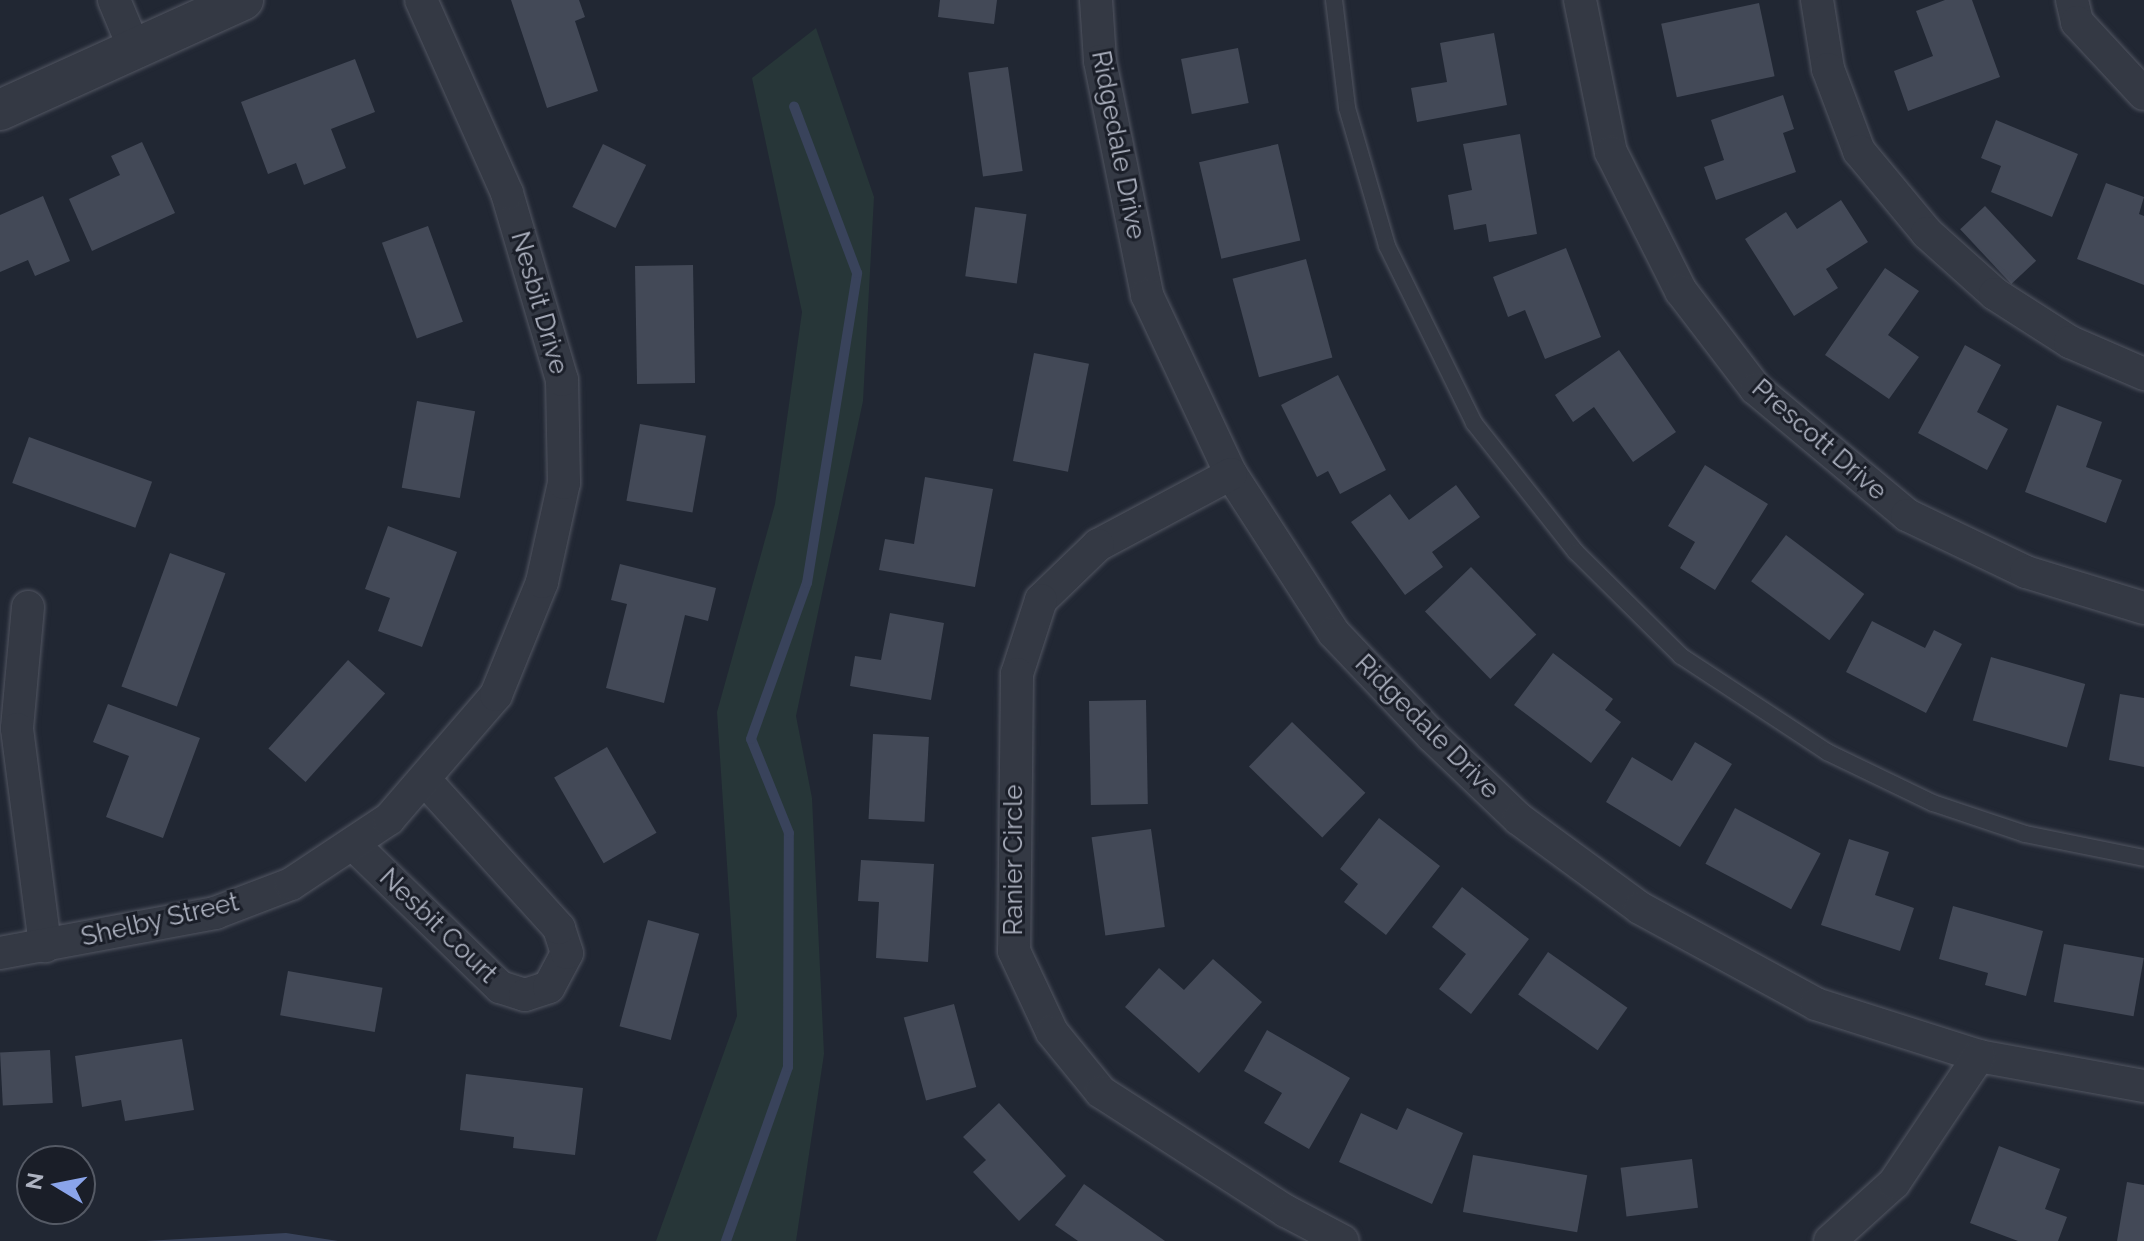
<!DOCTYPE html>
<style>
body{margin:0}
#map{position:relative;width:2144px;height:1241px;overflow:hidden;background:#212733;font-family:Raleway,sans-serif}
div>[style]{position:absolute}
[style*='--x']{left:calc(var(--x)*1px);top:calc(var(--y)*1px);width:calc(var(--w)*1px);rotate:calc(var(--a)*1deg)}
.green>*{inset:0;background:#273638}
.water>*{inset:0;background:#39435b}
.stream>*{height:10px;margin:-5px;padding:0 5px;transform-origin:5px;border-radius:5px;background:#39435b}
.building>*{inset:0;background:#434957;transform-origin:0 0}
.roads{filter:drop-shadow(0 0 2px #525662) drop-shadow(0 0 2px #525662)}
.service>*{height:16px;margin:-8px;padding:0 8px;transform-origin:8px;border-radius:8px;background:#343944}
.minor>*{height:32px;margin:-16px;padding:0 16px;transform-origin:16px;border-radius:16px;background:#343944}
.tertiary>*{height:40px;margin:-20px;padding:0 20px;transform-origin:20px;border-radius:20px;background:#343944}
span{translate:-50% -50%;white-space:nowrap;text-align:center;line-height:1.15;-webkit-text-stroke:6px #1a1e28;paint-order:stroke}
.street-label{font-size:26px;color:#aeb3c1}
.north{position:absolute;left:16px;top:1145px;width:80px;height:80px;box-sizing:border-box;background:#1a1e28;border:2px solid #555a65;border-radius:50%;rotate:280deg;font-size:22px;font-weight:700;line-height:32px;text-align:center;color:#aeb3c1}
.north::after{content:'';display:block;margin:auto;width:28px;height:36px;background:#8aa4ea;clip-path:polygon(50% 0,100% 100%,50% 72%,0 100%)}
</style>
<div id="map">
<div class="green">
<i style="clip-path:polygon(816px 28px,874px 197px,863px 401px,796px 716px,812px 798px,824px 1054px,796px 1241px,656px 1241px,737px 1016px,717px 712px,775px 504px,802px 312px,752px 78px)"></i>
</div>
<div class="water">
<i style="clip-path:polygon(286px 1233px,338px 1241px,145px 1241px)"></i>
</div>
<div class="stream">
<i style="--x:726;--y:1241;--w:185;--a:-70.4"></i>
<i style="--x:788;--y:1067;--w:234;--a:-89.8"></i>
<i style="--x:789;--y:833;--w:101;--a:-112"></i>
<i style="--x:751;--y:739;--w:166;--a:-70.3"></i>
<i style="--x:807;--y:583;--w:314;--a:-80.8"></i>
<i style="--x:857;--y:273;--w:178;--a:-110.7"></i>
</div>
<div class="building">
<i style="clip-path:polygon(511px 0,579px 0,585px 17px,575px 21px,598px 91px,547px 108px)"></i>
<i style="clip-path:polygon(940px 0,997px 0,994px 24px,938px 17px)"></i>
<i style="clip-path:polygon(1945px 0,1972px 0,2000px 77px,1908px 111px,1894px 71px,1933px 56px,1916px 11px)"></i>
<i style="left:1759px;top:3px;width:75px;height:100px;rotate:78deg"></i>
<i style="clip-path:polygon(1494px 33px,1507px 105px,1417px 122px,1411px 88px,1447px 82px,1440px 43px)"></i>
<i style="left:1238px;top:48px;width:56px;height:58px;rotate:79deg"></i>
<i style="clip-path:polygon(355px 59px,375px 112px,331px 129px,346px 168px,304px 185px,296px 163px,268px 174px,241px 102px)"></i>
<i style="left:1008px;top:67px;width:105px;height:40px;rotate:82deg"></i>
<i style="clip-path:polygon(1783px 95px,1794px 129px,1783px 133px,1796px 172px,1716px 200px,1704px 167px,1724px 160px,1711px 120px)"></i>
<i style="clip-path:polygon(1996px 120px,2078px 154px,2052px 217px,1991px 192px,2001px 166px,1981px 158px)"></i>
<i style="clip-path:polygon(1520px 134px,1537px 234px,1489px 242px,1486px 224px,1454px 230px,1448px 195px,1472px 190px,1463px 144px)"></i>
<i style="clip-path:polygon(142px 142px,175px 213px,92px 251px,69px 199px,120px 175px,111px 156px)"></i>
<i style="left:603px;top:144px;width:48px;height:70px;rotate:26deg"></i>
<i style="left:1278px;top:144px;width:99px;height:81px;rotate:77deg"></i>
<i style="clip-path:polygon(2106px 183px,2144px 197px,2139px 214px,2144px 216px,2144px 285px,2077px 259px)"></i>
<i style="clip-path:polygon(43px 196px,70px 261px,35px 276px,28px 260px,0 272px,0 215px)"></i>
<i style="clip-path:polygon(1841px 200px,1868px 242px,1826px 269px,1838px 288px,1794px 316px,1745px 239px,1786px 212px,1797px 229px)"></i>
<i style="left:1985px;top:206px;width:75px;height:34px;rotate:47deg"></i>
<i style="left:975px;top:207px;width:52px;height:70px;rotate:8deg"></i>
<i style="left:428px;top:226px;width:102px;height:49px;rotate:70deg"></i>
<i style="clip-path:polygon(1566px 248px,1601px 337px,1545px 359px,1525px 310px,1508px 317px,1493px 277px)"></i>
<i style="left:1306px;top:259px;width:102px;height:76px;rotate:75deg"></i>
<i style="left:693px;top:265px;width:118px;height:58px;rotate:89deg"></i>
<i style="clip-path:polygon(1885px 268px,1919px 291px,1888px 335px,1919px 357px,1889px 399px,1825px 355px)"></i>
<i style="clip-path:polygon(1965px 345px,2001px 365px,1977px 412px,2008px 429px,1987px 470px,1918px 433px)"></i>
<i style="clip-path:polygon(1619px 350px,1676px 432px,1633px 462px,1594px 407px,1573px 422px,1555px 395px)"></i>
<i style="left:1034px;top:353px;width:56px;height:110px;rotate:11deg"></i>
<i style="clip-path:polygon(1338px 375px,1386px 470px,1340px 494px,1328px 471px,1317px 477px,1281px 405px)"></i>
<i style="left:417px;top:401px;width:59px;height:88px;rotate:10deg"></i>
<i style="clip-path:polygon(2057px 405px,2102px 422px,2086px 467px,2122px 480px,2106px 523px,2025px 492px)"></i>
<i style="left:640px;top:424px;width:67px;height:78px;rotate:10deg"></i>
<i style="left:29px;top:437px;width:131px;height:49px;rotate:20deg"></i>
<i style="clip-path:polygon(1705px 465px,1768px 504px,1715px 590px,1680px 568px,1695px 542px,1668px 526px)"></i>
<i style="clip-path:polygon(925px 477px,993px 489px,975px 587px,879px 570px,885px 539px,914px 544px)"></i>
<i style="clip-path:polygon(1456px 485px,1480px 517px,1432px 552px,1443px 567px,1405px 595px,1351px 522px,1390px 494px,1409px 520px)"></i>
<i style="clip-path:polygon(388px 526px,457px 552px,422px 647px,378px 631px,390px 598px,365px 589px)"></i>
<i style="left:1786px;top:535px;width:98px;height:58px;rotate:37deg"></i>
<i style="left:170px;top:553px;width:59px;height:142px;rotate:20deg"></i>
<i style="clip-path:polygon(620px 564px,716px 588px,708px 621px,685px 615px,664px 703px,606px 688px,627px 604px,611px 600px)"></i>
<i style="left:1471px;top:567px;width:94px;height:64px;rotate:46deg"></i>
<i style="clip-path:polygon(890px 613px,944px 623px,931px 700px,850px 686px,855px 656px,881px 660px)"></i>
<i style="clip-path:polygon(1872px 621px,1925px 648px,1934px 630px,1962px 644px,1926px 713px,1846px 672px)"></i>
<i style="clip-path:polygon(1553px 653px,1613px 699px,1605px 710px,1621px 722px,1591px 763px,1514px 705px)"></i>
<i style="left:1991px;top:657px;width:98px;height:66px;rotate:16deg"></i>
<i style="left:348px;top:660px;width:50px;height:119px;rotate:42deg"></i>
<i style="clip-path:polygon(2120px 694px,2144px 698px,2144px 767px,2109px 760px)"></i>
<i style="left:1146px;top:700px;width:104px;height:57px;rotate:89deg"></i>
<i style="clip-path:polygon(108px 704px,200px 738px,163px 838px,106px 817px,129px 756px,93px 742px)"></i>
<i style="left:1292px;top:722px;width:102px;height:62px;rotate:44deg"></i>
<i style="left:873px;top:734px;width:56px;height:85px;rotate:3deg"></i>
<i style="clip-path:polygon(1695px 742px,1732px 764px,1680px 847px,1606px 802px,1632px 757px,1672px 781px)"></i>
<i style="left:607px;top:747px;width:99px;height:61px;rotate:60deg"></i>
<i style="left:1735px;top:808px;width:97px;height:63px;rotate:28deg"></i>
<i style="clip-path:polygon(1379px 818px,1440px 866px,1386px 935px,1344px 902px,1358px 884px,1340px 869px)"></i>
<i style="left:1151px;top:829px;width:99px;height:60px;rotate:82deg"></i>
<i style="clip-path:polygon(1849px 839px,1889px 852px,1875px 895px,1914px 908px,1900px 951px,1821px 925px)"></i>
<i style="clip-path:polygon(861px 860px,934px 864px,928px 962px,876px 958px,879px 902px,858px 901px)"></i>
<i style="clip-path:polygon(1462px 887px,1529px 939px,1471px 1014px,1439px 989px,1466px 954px,1432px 927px)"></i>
<i style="clip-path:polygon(1953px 906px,2043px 931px,2026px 996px,1985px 985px,1988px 973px,1939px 959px)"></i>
<i style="left:648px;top:920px;width:53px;height:110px;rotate:15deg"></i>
<i style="left:2064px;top:944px;width:81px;height:59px;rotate:10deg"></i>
<i style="left:1548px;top:952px;width:97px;height:52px;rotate:35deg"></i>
<i style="clip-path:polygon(1213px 959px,1262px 1002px,1199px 1073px,1125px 1007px,1159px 968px,1184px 990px)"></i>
<i style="left:288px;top:971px;width:96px;height:45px;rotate:10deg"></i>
<i style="left:954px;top:1004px;width:86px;height:52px;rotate:75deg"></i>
<i style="clip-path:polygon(1267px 1030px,1350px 1078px,1309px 1149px,1264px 1123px,1282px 1093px,1244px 1071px)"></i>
<i style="clip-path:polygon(182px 1039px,194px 1110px,125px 1121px,121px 1100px,82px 1107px,75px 1056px)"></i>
<i style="left:50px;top:1050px;width:53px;height:50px;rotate:87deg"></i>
<i style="clip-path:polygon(466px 1074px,583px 1088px,575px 1155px,513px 1148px,514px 1137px,460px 1130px)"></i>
<i style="clip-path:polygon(999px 1103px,1066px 1176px,1019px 1221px,973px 1172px,986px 1160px,963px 1137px)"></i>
<i style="clip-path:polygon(1407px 1108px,1463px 1133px,1432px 1204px,1339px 1162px,1361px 1113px,1397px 1130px)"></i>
<i style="clip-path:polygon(1999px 1146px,2060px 1169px,2045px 1209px,2067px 1217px,2058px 1241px,2018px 1241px,1970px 1223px)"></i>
<i style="left:1473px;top:1155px;width:116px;height:58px;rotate:10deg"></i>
<i style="left:1692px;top:1159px;width:49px;height:72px;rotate:83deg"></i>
<i style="clip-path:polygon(2127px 1182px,2144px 1185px,2144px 1241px,2117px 1241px)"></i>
<i style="clip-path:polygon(1084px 1184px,1165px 1241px,1078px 1241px,1055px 1225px)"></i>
</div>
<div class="roads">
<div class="service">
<i style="--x:1334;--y:0;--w:109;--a:83.1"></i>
<i style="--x:1347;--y:108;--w:144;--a:73.8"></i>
<i style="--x:1387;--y:246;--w:197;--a:63.8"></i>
<i style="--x:1474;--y:423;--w:164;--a:51.7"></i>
<i style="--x:1576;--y:552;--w:148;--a:44.7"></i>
<i style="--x:1681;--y:656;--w:175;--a:33.3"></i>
<i style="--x:1827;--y:752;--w:118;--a:25.7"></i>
<i style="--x:1933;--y:803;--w:97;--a:18.6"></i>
<i style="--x:2025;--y:834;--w:121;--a:11.4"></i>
</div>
<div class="minor">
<i style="--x:114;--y:0;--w:52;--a:67.4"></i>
<i style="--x:1096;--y:0;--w:61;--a:86.2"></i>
<i style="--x:1100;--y:61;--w:239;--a:78.6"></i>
<i style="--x:1147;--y:295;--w:198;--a:64.9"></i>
<i style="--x:1231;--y:474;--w:189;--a:57.1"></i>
<i style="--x:1334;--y:633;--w:142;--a:46.4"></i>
<i style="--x:1432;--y:736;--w:120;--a:43.7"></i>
<i style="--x:1519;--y:819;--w:150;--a:36.3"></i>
<i style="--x:1640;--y:908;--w:200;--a:28.6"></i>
<i style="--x:1816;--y:1004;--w:171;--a:17.7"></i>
<i style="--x:1979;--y:1056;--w:168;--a:10.3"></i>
<i style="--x:1580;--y:0;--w:155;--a:78.5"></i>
<i style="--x:1611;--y:152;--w:156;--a:63.3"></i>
<i style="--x:1681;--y:291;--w:123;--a:52.6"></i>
<i style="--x:1756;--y:389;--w:197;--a:39.8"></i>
<i style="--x:1907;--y:515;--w:132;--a:25.6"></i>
<i style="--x:2026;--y:572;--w:123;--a:17"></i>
<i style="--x:1817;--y:0;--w:70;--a:80.9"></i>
<i style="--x:1828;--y:69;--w:88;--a:69.3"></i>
<i style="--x:1859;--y:151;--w:107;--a:50.3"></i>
<i style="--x:1927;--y:233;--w:91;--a:41.9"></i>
<i style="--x:1995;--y:294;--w:89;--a:32.6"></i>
<i style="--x:2070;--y:342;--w:81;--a:23.4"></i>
<i style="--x:2072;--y:0;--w:23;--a:77"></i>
<i style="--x:2077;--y:22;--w:98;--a:47.1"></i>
<i style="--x:1231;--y:474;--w:151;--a:151.9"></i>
<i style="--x:1098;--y:545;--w:79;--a:136"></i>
<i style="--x:1041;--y:600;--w:78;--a:108"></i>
<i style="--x:1017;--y:674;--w:277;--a:90.6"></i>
<i style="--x:1014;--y:951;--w:89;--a:64.9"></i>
<i style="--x:1052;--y:1032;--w:77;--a:50.8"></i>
<i style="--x:1101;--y:1092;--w:220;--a:32.8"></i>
<i style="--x:1286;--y:1211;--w:64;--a:27.8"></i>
<i style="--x:28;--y:607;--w:122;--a:95.2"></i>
<i style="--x:17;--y:729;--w:219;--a:82.6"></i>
<i style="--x:354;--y:845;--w:204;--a:44.2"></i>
<i style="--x:500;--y:987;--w:26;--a:18"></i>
<i style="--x:525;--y:995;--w:25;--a:-18"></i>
<i style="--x:549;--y:987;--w:38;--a:-62"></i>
<i style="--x:567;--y:953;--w:26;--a:-108"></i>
<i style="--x:559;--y:928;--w:200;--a:-132.2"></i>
<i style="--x:0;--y:953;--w:219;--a:-10.5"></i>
<i style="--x:215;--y:913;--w:81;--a:-20.9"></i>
<i style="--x:291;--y:884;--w:118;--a:-33.6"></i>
<i style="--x:389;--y:819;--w:164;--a:-49.2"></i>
<i style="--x:496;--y:695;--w:122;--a:-67.8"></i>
<i style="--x:542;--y:582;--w:101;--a:-77.5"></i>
<i style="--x:564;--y:483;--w:103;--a:-91.1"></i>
<i style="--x:562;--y:380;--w:195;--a:-106.4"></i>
<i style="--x:507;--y:193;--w:211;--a:-114"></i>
<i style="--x:1830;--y:1241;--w:86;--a:-42.2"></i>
<i style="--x:1894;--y:1183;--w:153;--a:-56.2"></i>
</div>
<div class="tertiary">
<i style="--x:0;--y:110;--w:267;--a:-24.4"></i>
</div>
</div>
<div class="street-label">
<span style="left:1118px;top:145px;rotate:79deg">Ridgedale Drive</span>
<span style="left:539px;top:303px;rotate:74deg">Nesbit Drive</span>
<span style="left:1819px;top:440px;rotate:41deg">Prescott Drive</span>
<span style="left:1427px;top:727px;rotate:45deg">Ridgedale Drive</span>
<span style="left:1014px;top:860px;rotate:-90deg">Ranier Circle</span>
<span style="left:160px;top:920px;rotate:-13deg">Shelby Street</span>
<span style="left:438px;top:926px;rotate:44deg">Nesbit Court</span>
</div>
<div class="north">N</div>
</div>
